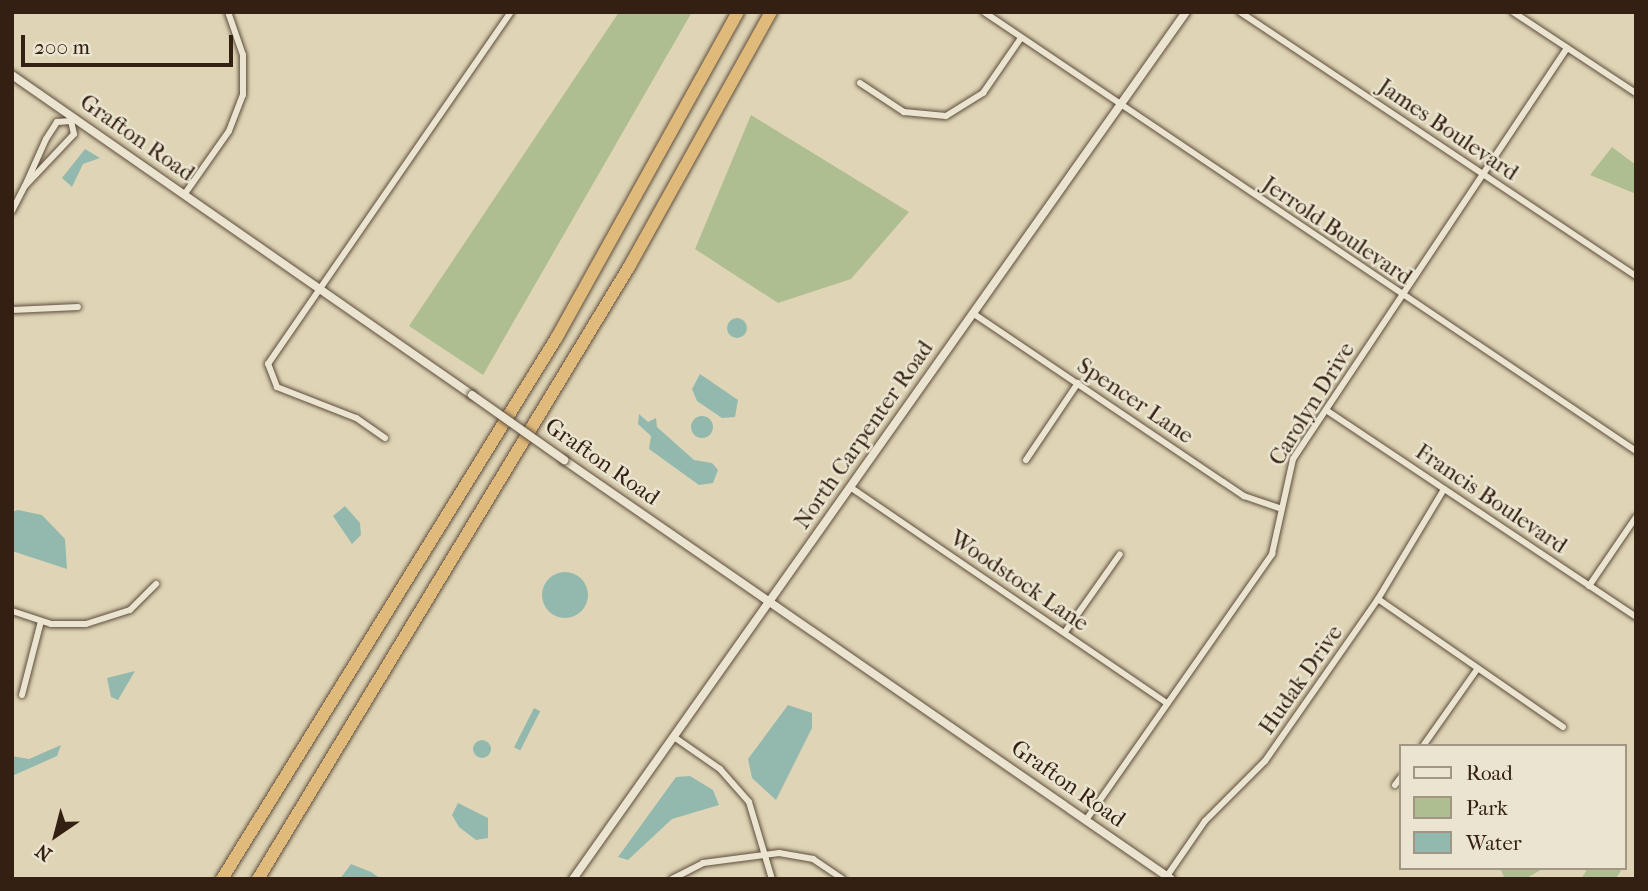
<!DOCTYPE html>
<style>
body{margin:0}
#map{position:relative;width:1648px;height:891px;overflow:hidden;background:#dfd5b6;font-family:"IM FELL French Canon",serif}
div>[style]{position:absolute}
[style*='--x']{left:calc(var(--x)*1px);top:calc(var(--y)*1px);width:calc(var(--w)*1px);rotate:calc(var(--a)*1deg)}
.green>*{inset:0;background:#afbe90}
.water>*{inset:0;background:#93b9ae;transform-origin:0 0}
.round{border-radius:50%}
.roads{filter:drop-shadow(0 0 2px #5f4d3c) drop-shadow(0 0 2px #5f4d3c)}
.minor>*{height:6px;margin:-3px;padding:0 3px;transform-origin:3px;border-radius:3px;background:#eae4d0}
.tertiary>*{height:8px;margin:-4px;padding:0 4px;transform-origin:4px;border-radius:4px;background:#eae4d0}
.motorway>*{height:12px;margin:-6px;padding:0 6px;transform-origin:6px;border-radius:6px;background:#e0ba7b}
.bridges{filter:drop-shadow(0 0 2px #5f4d3c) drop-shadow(0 0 2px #5f4d3c)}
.tertiary-bridge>*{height:8px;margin:-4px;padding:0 4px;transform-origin:4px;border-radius:4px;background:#eae4d0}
span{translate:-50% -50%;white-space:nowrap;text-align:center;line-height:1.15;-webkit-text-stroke:5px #eae4d0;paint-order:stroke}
.street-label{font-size:23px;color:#342013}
.frame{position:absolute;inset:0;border:14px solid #342013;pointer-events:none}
.legend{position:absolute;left:1399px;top:744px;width:228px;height:126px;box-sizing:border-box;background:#eae4d0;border:2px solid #a19684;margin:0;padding:9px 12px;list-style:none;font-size:21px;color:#342013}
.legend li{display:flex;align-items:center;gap:14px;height:35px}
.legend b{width:35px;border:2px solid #a19684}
.north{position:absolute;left:21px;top:800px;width:70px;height:70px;-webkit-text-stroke:5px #eae4d0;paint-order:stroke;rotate:215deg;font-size:19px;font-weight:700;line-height:28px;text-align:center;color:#342013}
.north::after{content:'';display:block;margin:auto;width:24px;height:32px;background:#342013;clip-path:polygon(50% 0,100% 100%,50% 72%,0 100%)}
.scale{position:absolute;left:21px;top:35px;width:212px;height:32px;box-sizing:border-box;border:4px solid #342013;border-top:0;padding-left:9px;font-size:21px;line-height:24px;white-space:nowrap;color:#342013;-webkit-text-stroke:5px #eae4d0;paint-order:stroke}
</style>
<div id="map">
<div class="green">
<i style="clip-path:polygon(619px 12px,692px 12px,483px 375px,409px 326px)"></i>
<i style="clip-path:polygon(751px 115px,909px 212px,851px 279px,778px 303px,695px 249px)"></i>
<i style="clip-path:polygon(1612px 147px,1636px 165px,1636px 194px,1590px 175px)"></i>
<i style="clip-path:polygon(1500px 868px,1544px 868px,1527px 878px,1505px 879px)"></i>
<i style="clip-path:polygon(1588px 868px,1618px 868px,1621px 871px,1615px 879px,1581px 879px)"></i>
</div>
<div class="water">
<i style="clip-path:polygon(85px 149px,100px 158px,83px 164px,72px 187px,62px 178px)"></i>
<i class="round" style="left:727px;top:318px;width:20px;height:20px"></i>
<i style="clip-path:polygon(700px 374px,738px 400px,735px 417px,722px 418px,697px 401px,692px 389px)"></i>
<i style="clip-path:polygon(639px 414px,648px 422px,656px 418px,657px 427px,694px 460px,712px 463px,718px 470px,713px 483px,699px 485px,649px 449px,651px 436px,638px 424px)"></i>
<i class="round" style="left:691px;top:416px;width:22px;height:22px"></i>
<i style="clip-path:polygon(345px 506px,360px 523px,361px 535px,352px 544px,333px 516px)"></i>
<i style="clip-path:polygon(18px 510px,42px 515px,65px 539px,67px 569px,12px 551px,12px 512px)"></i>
<i class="round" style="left:542px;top:572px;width:46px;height:46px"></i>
<i style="clip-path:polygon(135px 671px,118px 700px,111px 697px,107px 678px)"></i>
<i style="clip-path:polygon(788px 705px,812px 713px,812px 728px,776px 800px,752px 778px,748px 759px)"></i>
<i style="left:534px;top:708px;width:7px;height:44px;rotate:27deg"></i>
<i class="round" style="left:473px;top:740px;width:18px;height:18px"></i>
<i style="clip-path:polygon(61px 745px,57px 756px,12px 776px,12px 756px,29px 759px)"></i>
<i style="clip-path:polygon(690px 776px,713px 790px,719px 805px,672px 819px,628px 860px,618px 857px,676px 777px)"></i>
<i style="clip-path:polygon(458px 803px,488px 818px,488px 838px,476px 840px,459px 827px,452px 815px)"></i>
<i style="clip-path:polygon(351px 864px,371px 872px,381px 879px,340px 879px)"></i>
</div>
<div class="roads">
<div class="minor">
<i style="--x:984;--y:12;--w:786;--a:33.95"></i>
<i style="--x:1240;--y:12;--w:476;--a:33.7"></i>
<i style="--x:1513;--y:12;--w:147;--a:33.4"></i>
<i style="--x:860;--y:83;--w:53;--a:33.4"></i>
<i style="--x:904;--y:112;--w:42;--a:5.4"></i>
<i style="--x:946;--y:116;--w:44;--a:-31.9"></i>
<i style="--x:983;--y:93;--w:67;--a:-55.4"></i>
<i style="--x:184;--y:195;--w:78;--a:-54.9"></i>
<i style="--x:229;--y:131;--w:39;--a:-69"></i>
<i style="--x:243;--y:95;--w:40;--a:-90"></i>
<i style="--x:243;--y:55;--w:46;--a:-109.2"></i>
<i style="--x:12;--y:211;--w:28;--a:-63"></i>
<i style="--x:25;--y:186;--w:71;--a:-46.7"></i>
<i style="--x:74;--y:134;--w:13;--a:-103"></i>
<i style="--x:71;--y:121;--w:14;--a:176"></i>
<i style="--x:57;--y:122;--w:20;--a:123"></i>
<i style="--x:46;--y:139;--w:51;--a:114.1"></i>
<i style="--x:12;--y:310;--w:66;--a:-2.6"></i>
<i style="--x:974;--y:314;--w:326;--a:34"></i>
<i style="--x:1244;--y:496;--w:39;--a:19"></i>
<i style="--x:1326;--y:410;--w:373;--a:33.7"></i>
<i style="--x:385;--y:438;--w:35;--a:-145"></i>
<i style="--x:356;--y:418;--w:85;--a:-158.6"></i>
<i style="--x:277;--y:387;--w:25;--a:-111"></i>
<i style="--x:268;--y:364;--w:428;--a:-55.4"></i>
<i style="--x:1026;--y:460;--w:93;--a:-56"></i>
<i style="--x:850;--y:487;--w:384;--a:34.3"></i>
<i style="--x:1589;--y:586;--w:83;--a:-55.7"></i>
<i style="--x:1378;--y:599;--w:225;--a:34.7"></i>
<i style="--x:12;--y:611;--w:41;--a:18.4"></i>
<i style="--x:51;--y:624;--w:35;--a:0"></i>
<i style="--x:86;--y:624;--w:46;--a:-17.7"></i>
<i style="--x:130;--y:610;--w:37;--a:-45"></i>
<i style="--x:1065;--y:632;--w:95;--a:-54.8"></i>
<i style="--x:22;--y:695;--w:76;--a:-75.6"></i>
<i style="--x:674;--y:737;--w:56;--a:34.8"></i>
<i style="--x:720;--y:769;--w:44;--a:48.7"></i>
<i style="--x:749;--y:802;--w:80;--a:73.4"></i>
<i style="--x:1423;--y:746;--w:95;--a:-54.8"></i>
<i style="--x:1395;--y:785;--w:10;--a:-53"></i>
<i style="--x:1086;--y:820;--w:325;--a:-55"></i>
<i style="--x:1272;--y:554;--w:97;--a:-77.5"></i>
<i style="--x:1293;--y:459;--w:494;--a:-56.3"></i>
<i style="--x:1167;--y:876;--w:67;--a:-55.4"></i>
<i style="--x:1205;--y:821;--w:85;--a:-45"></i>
<i style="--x:1265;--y:761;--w:198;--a:-55.1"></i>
<i style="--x:1378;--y:599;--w:128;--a:-59"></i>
<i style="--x:672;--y:879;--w:35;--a:-27"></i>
<i style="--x:703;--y:863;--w:77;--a:-7.5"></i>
<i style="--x:779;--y:853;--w:35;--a:10"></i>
<i style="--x:813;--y:859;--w:36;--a:34"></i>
</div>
<div class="tertiary">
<i style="--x:12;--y:75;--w:560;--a:34.82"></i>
<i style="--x:564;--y:460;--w:738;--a:34.62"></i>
<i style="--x:573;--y:879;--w:1062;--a:-54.74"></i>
</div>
<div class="motorway">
<i style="--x:222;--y:879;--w:637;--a:-58.28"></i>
<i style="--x:557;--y:337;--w:372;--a:-60.9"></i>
<i style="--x:258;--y:879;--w:716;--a:-58.78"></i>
<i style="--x:629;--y:267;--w:292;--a:-60.9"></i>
</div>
</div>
<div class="bridges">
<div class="tertiary-bridge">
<i style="--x:472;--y:395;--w:113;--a:35.2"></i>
</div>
</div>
<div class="street-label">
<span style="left:1448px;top:130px;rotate:34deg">James Boulevard</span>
<span style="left:137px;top:138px;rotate:35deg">Grafton Road</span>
<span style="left:1337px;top:231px;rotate:34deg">Jerrold Boulevard</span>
<span style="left:1135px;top:401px;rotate:34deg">Spencer Lane</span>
<span style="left:1312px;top:404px;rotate:-58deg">Carolyn Drive</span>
<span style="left:864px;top:435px;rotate:-55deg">North Carpenter Road</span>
<span style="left:602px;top:462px;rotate:35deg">Grafton Road</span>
<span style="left:1491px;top:499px;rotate:34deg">Francis Boulevard</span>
<span style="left:1019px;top:581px;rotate:34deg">Woodstock Lane</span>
<span style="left:1301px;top:680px;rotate:-55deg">Hudak Drive</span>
<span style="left:1068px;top:784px;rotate:35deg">Grafton Road</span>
</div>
<div class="frame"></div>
<ul class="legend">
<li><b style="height:9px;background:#eae4d0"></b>Road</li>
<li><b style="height:19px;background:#afbe90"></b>Park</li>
<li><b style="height:19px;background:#93b9ae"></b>Water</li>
</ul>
<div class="north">N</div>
<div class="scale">200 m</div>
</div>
